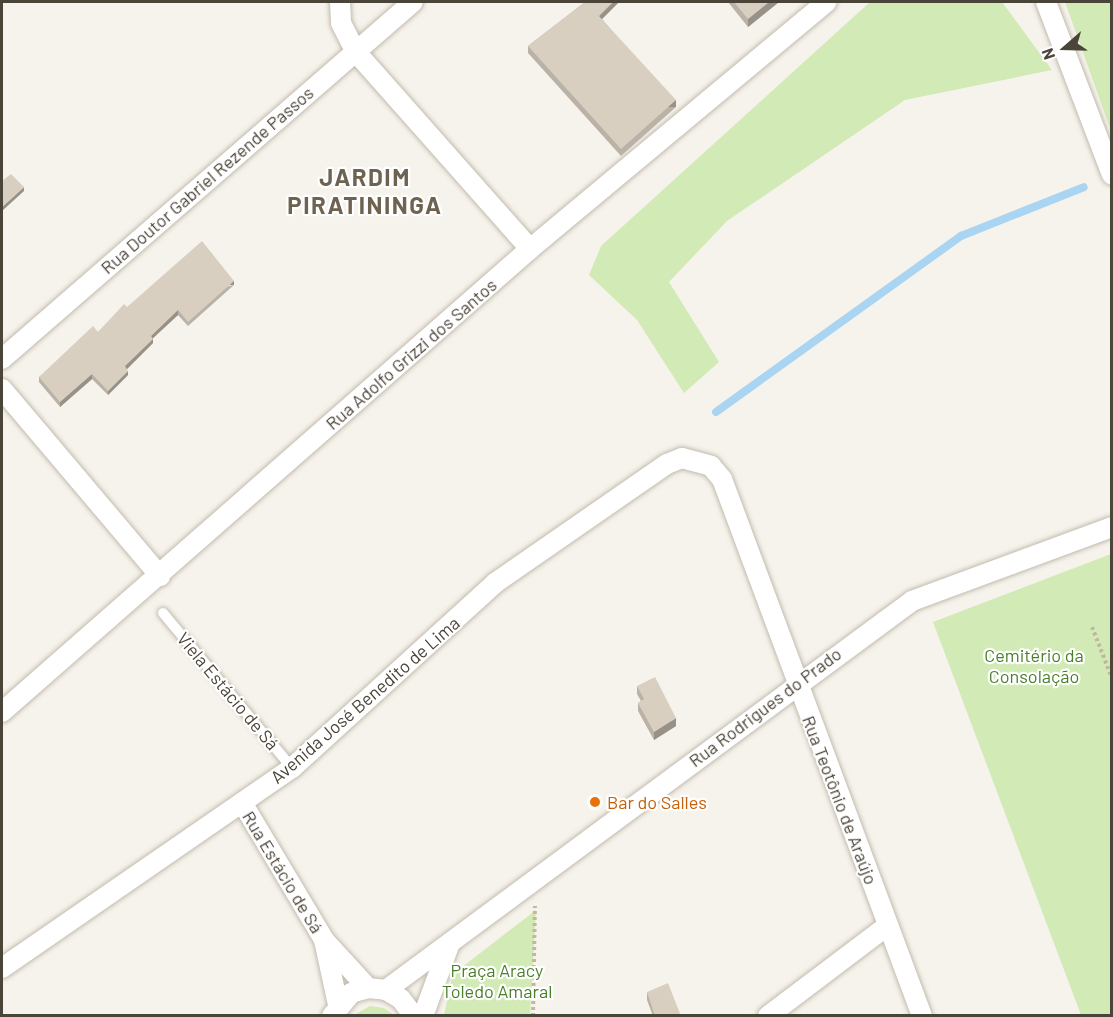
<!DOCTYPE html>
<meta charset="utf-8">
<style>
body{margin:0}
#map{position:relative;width:1113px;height:1017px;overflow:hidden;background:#f6f3ec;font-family:Barlow,sans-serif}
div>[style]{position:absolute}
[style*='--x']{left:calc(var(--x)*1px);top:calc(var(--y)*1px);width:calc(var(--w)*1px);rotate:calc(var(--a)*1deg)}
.green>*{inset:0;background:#d2eab5}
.stream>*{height:8px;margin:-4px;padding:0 4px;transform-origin:4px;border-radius:4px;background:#a9d4f2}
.path>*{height:4px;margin-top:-2px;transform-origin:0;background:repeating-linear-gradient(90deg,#c4b79f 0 3px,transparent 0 6px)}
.roads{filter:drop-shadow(0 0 2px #c2bbae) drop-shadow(0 0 2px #c2bbae)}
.service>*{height:10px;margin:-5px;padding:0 5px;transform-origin:5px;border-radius:5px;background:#fff}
.minor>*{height:20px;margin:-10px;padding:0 10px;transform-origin:10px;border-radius:10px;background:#fff}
.wall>*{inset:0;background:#bab2a6}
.shaded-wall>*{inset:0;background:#979187;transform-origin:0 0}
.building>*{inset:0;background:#d8cfc1}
.dots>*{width:16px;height:16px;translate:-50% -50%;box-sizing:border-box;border:3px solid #fff;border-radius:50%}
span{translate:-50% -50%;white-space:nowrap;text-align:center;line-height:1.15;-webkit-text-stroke:4.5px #fff;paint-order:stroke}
.street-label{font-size:18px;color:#4b4439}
.park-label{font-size:18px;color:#4a7f2a}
.food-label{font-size:18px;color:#c56008}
.left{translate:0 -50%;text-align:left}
.district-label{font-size:24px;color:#6e6250;font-weight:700;letter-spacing:1.5px}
.frame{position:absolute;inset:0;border:3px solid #4b4439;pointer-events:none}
.north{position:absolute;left:1035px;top:18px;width:60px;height:60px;-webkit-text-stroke:4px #fff;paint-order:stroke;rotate:250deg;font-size:16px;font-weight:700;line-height:24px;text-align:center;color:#4b4439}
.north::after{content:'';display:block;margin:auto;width:21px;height:27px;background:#4b4439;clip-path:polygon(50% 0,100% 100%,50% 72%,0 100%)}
</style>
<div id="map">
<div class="green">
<i style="clip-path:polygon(870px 2px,1002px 2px,1052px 70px,905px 100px,727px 221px,669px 282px,719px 362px,684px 393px,637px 320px,589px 275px,601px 246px)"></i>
<i style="clip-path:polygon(1065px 2px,1111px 2px,1111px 131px)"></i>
<i style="clip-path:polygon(1111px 554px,1111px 1015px,1081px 1015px,933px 622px)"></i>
<i style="clip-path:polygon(536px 910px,530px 1015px,444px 1015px,453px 974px)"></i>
<i style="clip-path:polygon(370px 1006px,384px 1008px,394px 1015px,354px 1015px)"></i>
</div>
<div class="stream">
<i style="--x:716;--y:412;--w:302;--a:-35.7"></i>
<i style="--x:961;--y:236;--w:132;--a:-21.7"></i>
</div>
<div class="path">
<i style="--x:1092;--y:627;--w:55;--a:68.6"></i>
<i style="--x:533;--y:1016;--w:110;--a:-89"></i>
</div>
<div class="roads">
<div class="service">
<i style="--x:163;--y:613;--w:202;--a:50.2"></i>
</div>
<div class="minor">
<i style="--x:340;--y:2;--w:21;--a:87"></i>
<i style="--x:341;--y:23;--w:31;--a:63"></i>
<i style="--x:355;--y:51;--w:264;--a:48.5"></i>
<i style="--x:1046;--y:2;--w:185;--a:69.1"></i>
<i style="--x:2;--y:359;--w:544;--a:-40.98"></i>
<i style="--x:2;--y:389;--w:245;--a:49.8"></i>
<i style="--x:2;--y:712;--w:702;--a:-41.25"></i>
<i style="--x:530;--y:249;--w:386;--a:-39.8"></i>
<i style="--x:243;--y:804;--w:158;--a:59.2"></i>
<i style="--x:324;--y:940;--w:65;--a:47.5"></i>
<i style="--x:324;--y:940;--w:66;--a:77.8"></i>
<i style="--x:2;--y:968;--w:352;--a:-34.6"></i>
<i style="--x:292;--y:768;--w:275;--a:-42.3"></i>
<i style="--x:495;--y:583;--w:209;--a:-34.7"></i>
<i style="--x:667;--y:464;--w:16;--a:-22"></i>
<i style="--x:682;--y:458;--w:30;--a:15"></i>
<i style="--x:711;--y:466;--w:17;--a:50"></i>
<i style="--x:722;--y:479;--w:573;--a:69.57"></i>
<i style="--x:386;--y:990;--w:654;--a:-36.48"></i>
<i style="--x:912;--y:601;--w:213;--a:-20.3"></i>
<i style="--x:332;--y:1016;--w:30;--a:-50"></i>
<i style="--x:351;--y:993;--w:18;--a:-16"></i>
<i style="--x:368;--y:988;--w:18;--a:6"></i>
<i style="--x:386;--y:990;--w:17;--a:31"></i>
<i style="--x:401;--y:999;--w:21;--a:53"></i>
<i style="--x:423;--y:1016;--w:78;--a:-69.7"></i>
<i style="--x:768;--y:1016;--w:149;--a:-37.1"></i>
</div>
</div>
<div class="wall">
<i style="clip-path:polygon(585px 2px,619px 2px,602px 19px,676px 107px,621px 156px,528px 53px,528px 46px)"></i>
<i style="clip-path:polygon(728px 2px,779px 2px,748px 27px)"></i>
<i style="clip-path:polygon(234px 285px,188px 326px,178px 315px,153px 338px,153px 343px,127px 369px,128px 375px,108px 395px,92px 379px,60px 407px,39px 382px,39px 377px,98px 332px,127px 307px)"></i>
<i style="clip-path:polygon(637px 686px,676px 726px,654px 740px,638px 711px,638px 703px,641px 701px,637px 694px)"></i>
<i style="clip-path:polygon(647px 992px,681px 1016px,653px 1016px,647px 1000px)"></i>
</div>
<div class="shaded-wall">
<i style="clip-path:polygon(613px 2px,619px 2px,599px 22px,599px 16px)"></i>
<i style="clip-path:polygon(769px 2px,779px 2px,748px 27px,748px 19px)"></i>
<i style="left:676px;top:100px;width:7px;height:74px;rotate:90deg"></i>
<i style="clip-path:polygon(24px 187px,24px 191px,2px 211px,2px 207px)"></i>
<i style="left:234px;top:281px;width:4px;height:62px;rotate:90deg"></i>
<i style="clip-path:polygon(178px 310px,178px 315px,151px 340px,151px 336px)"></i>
<i style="clip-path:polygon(153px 339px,153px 343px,125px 371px,125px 366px)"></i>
<i style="clip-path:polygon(128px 371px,128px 375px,108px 395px,108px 391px)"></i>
<i style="clip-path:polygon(92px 374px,92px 379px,60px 407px,60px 402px)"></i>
<i style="clip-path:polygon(676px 718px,676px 726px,654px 740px,654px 732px)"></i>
</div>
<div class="building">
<i style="clip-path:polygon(585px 2px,613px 2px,599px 16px,676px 100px,621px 149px,528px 46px)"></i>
<i style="clip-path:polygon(734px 2px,769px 2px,748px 19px)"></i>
<i style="clip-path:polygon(11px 174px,24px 187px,2px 207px,2px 181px)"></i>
<i style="clip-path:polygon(202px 241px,234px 281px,188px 322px,178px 310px,151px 336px,153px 339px,125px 366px,128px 371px,108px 391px,92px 374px,60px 402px,39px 377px,93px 326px,98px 332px,124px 304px,127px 307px)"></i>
<i style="clip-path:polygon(655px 677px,676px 718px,654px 732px,638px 703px,644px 699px,637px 686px)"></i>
<i style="clip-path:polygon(668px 983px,681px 1016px,655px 1016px,647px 992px)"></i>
</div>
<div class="dots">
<i style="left:595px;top:802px;background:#e8710a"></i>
</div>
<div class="street-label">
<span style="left:207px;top:180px;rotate:-41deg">Rua Doutor Gabriel Rezende Passos</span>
<span style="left:411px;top:354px;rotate:-41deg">Rua Adolfo Grizzi dos Santos</span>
<span style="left:228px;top:691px;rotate:50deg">Viela Estácio de Sá</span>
<span style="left:365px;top:700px;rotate:-41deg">Avenida José Benedito de Lima</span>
<span style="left:765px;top:707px;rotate:-37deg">Rua Rodrigues do Prado</span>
<span style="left:840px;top:800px;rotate:69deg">Rua Teotônio de Araújo</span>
<span style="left:283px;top:872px;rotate:59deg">Rua Estácio de Sá</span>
</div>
<div class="park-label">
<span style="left:1034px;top:666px">Cemitério da<br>Consolação</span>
<span style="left:497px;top:981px">Praça Aracy<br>Toledo Amaral</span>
</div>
<div class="food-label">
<span class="left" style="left:607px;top:802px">Bar do Salles</span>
</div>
<div class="district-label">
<span style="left:365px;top:191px">JARDIM<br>PIRATININGA</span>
</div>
<div class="frame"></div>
<div class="north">N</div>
</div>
